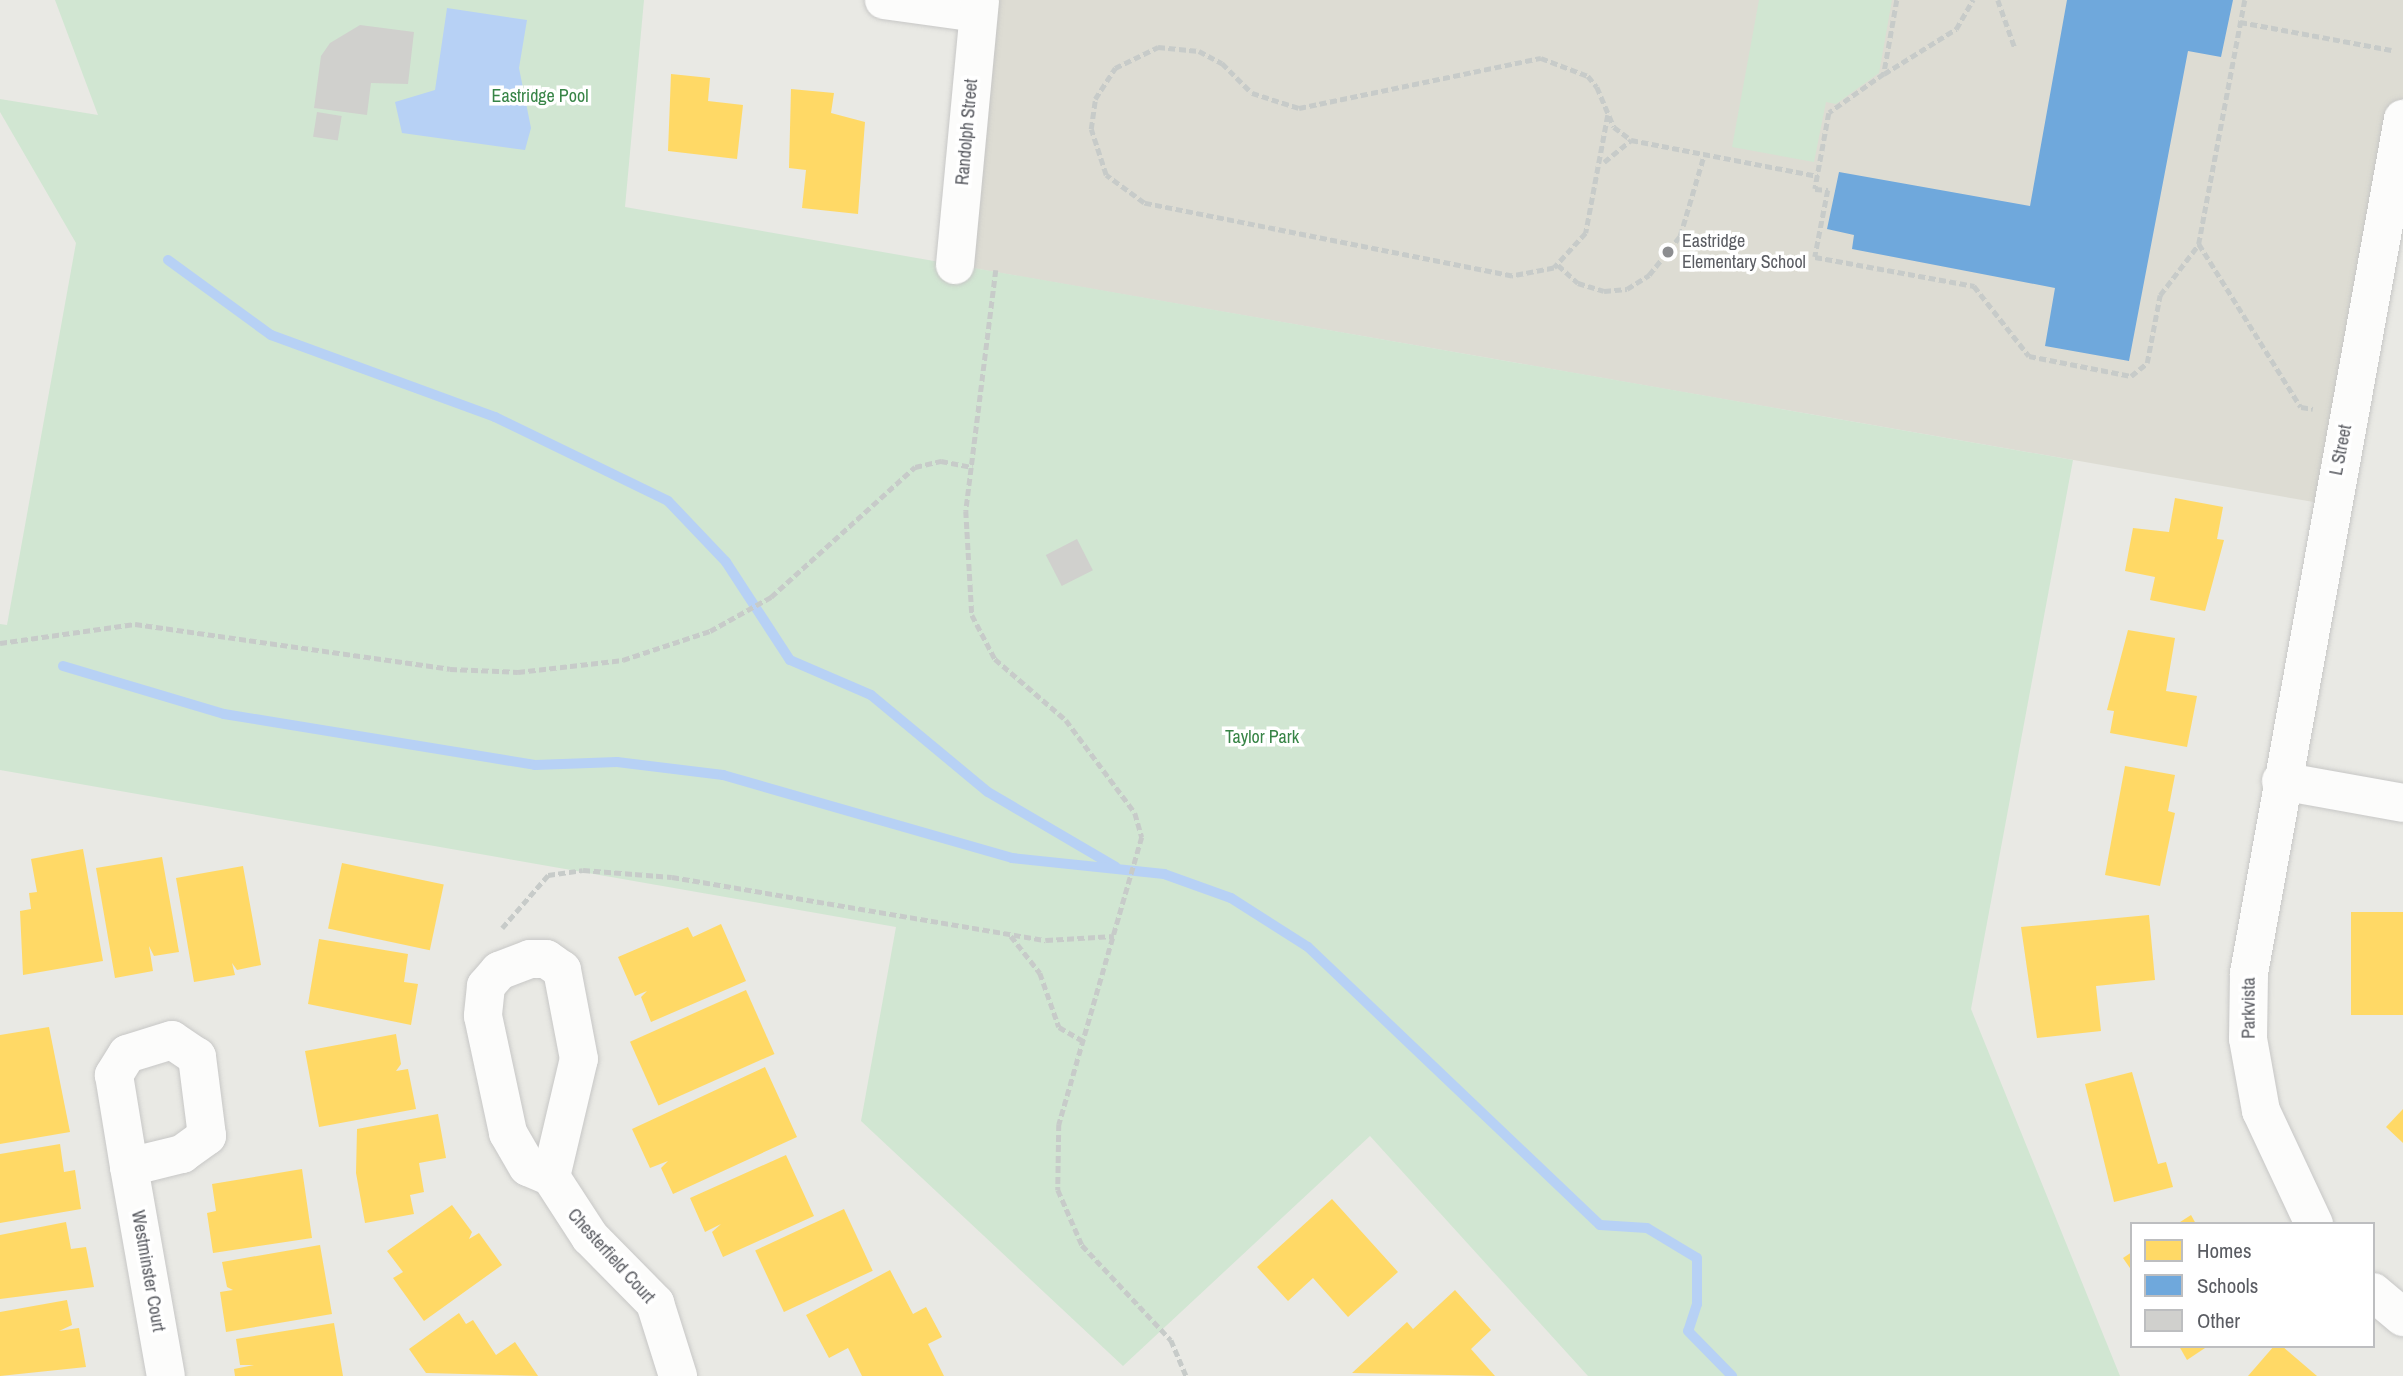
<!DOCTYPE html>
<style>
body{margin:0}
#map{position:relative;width:2403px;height:1376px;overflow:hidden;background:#e9e9e4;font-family:"Archivo Narrow",sans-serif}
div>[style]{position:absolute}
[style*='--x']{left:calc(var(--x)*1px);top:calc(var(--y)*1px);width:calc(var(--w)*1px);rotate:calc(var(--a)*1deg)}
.education>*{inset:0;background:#dddcd3}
.green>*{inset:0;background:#d1e6d2}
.water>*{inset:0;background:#b7d1f5}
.homes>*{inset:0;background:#ffd966;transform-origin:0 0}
.schools>*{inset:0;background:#6fa8dc}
.stream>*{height:10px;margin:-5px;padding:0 5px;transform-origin:5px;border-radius:5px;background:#b7d1f5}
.building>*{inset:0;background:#d0d0cd;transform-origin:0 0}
.path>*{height:4.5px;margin-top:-2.25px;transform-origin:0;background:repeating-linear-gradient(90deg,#c7cbc9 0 7px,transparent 0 10.5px)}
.roads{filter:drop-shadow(0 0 2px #c7c7c6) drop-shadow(0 0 2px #c7c7c6)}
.street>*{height:38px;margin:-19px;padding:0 19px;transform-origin:19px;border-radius:19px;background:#fcfcfb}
.secondary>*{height:38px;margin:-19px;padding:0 19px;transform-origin:19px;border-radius:19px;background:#fcfcfb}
.dots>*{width:19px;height:19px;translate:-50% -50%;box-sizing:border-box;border:4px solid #fff;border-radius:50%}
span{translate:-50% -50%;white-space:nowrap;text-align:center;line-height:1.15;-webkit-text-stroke:7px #fff;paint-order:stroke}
.park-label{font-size:18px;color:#378446}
.street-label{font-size:18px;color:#5a5c62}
.poi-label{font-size:18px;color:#5a5c62}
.left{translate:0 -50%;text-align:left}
.legend{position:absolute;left:2130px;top:1222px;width:245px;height:126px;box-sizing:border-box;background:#fff;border:2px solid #bdbec0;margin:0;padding:9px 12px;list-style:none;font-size:21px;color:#5a5c62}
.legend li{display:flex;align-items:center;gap:14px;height:35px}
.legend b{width:35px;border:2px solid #bdbec0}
</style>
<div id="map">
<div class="education">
<i style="clip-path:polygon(980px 0,2403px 0,2403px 119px,2331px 505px,955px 265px)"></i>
</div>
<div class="green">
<i style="clip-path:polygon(55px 0,644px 0,625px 207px,2073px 460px,1971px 1009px,2120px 1376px,1588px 1376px,1370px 1136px,1123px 1366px,861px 1121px,896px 927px,0 770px,0 624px,7px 625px,76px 243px,0 112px,0 99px,98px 115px)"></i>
<i style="clip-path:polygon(1759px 0,1892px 0,1879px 73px,1836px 104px,1826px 102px,1814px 162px,1732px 147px)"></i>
</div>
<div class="water">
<i style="clip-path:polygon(447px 8px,527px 20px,519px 68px,531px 128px,525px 150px,402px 133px,395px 102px,435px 90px)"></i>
</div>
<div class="homes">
<i style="clip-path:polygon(671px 74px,710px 78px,708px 101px,743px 105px,737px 159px,668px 151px)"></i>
<i style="clip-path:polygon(791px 89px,834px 93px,831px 113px,865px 122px,858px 214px,802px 208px,806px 170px,789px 168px)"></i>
<i style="clip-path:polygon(2175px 498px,2223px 507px,2217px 539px,2224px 540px,2205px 611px,2150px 600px,2155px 577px,2125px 571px,2133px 528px,2169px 532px)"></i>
<i style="clip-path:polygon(2128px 630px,2175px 638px,2166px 691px,2197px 696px,2187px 747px,2110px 733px,2114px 711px,2107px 710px)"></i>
<i style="clip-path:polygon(2125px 766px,2175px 775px,2168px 811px,2175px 813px,2160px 886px,2105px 875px)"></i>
<i style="clip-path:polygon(83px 849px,103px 961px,23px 975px,20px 911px,31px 909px,29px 893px,37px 892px,31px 859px)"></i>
<i style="clip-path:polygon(162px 857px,179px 952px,154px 956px,149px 946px,153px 971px,115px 978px,96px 868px)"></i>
<i style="left:342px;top:863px;width:104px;height:67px;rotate:12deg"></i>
<i style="clip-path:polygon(243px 866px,261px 965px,237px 970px,232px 963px,235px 975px,194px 982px,176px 878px)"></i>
<i style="left:2351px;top:912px;width:52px;height:103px"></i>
<i style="clip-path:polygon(2149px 915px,2155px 980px,2096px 986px,2101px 1031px,2037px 1038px,2021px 927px)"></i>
<i style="clip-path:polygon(721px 924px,746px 981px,651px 1022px,641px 997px,647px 991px,635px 996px,618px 957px,688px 927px,693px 937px)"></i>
<i style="clip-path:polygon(319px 939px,408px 954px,404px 982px,418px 984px,411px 1025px,308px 1004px)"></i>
<i style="left:746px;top:990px;width:70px;height:127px;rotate:66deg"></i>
<i style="clip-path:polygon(49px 1027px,70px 1132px,0 1144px,0 1035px)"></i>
<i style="clip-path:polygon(396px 1034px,401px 1064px,396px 1071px,408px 1069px,416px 1109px,319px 1127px,305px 1051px)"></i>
<i style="clip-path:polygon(765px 1067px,797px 1137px,673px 1194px,661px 1168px,668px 1161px,650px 1168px,632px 1129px)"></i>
<i style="clip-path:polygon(2132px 1072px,2158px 1164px,2166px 1162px,2173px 1187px,2114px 1202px,2085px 1084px)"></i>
<i style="clip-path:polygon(2403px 1109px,2403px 1143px,2386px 1127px)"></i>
<i style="clip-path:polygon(438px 1114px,446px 1158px,419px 1163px,424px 1192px,410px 1195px,414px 1214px,365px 1223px,356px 1173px,357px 1129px)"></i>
<i style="clip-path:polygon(60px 1144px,64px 1172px,75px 1170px,81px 1209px,0 1223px,0 1154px)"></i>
<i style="clip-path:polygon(786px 1155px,814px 1216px,723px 1257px,712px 1232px,721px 1224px,705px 1232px,690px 1198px)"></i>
<i style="clip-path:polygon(302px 1169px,312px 1238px,213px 1253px,207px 1213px,216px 1211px,212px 1184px)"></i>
<i style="clip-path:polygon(1332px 1199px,1398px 1272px,1348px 1317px,1313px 1278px,1288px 1301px,1257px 1267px)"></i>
<i style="clip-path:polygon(452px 1205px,472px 1232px,469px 1239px,479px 1233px,502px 1265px,424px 1321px,393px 1278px,403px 1272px,387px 1251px)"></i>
<i style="left:844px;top:1209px;width:68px;height:98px;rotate:65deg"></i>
<i style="clip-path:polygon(2191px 1215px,2196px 1224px,2177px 1224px)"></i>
<i style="clip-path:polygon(66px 1222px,71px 1249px,86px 1247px,94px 1287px,0 1299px,0 1235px)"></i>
<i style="clip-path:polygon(320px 1245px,332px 1314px,226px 1332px,220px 1292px,233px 1290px,227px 1287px,222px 1262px)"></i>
<i style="clip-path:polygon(2132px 1252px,2132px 1271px,2123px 1258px)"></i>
<i style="clip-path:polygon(890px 1270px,913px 1314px,926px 1307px,942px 1337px,928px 1344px,944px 1376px,862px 1376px,848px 1348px,829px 1358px,806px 1315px)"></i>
<i style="clip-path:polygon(1455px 1290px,1491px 1330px,1471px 1349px,1495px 1376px,1352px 1373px,1407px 1322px,1413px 1329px)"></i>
<i style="clip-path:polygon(67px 1300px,72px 1325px,59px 1331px,79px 1328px,86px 1367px,0 1376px,0 1312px)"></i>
<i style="clip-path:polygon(459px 1313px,466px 1324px,473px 1320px,496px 1355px,515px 1342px,538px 1376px,426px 1373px,409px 1349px)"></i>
<i style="clip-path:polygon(334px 1323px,343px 1376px,235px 1376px,234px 1369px,254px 1365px,240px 1365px,236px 1339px)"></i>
<i style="clip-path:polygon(2179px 1346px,2208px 1346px,2187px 1360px)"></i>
<i style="clip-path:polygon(2274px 1346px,2282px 1346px,2317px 1376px,2248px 1376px)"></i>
</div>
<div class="schools">
<i style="clip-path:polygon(2067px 0,2233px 0,2221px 57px,2188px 51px,2129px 361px,2045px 346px,2055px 288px,1852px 249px,1854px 235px,1827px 229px,1839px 172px,2030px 206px)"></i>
</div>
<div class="stream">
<i style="--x:168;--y:260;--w:127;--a:36.1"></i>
<i style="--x:271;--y:335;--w:239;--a:20.1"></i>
<i style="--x:495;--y:417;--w:192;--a:25.9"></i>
<i style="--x:668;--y:501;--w:84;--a:46.4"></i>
<i style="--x:726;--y:562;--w:117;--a:56.9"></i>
<i style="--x:790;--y:660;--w:88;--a:23.4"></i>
<i style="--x:871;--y:695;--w:152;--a:39.7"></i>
<i style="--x:988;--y:792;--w:148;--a:30.4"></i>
<i style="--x:63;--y:666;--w:168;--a:16.6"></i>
<i style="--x:224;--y:714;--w:315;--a:9.3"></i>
<i style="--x:535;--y:765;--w:82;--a:-2.1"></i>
<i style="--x:617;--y:762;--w:107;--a:7"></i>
<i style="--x:723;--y:775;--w:301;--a:16"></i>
<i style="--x:1012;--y:858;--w:153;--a:6"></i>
<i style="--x:1164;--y:874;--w:71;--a:19.7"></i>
<i style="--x:1231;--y:898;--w:91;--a:32.5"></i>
<i style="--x:1308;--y:947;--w:403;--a:43.6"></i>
<i style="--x:1600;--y:1225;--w:47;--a:3.7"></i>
<i style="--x:1647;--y:1228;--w:58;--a:31"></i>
<i style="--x:1697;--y:1258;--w:46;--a:90"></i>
<i style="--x:1697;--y:1304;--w:28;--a:108"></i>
<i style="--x:1688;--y:1331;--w:63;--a:45.6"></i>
</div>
<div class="building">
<i style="clip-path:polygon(360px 25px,414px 32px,408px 84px,371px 83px,367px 115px,314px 108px,321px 56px,330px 43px)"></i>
<i style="left:317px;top:112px;width:25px;height:25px;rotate:9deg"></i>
<i style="left:1077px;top:539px;width:35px;height:35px;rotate:63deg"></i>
</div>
<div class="path">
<i style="--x:1897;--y:0;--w:75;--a:100"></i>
<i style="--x:1884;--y:74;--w:67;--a:144.7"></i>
<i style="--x:1829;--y:113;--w:77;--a:100.4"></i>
<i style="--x:1815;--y:189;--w:13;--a:4"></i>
<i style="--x:1828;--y:190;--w:68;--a:101"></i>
<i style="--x:1815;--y:257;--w:162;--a:10.3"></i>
<i style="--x:1974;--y:286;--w:89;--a:51.8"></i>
<i style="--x:2029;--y:356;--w:104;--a:11.1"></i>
<i style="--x:2131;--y:376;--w:21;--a:-39"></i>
<i style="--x:2147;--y:363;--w:69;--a:-79.2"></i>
<i style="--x:2160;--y:295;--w:64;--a:-52.6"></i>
<i style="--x:1998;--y:0;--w:51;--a:70.5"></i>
<i style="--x:2245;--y:0;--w:248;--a:100.7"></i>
<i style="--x:2199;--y:244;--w:192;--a:58"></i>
<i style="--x:2301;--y:407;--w:12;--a:9"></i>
<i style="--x:2240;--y:22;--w:154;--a:10.5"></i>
<i style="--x:1884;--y:74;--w:85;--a:-32"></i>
<i style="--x:1956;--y:29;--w:34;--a:-60"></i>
<i style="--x:1608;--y:115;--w:120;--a:100.6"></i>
<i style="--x:1586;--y:233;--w:47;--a:132.4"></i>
<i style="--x:1554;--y:268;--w:43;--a:169.2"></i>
<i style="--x:1512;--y:276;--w:375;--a:-168.8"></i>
<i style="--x:1144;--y:203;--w:47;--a:-143.6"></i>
<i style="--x:1106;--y:175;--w:48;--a:-108.1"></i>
<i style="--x:1091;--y:129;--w:30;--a:-82"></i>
<i style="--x:1095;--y:99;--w:37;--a:-57"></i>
<i style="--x:1115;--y:68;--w:48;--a:-26"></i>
<i style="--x:1158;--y:47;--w:41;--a:5.6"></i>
<i style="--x:1199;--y:51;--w:26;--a:28"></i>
<i style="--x:1222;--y:63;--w:42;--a:45"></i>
<i style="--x:1252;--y:93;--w:49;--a:17.7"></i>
<i style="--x:1299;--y:108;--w:247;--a:-11.7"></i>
<i style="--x:1541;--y:58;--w:50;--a:21"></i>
<i style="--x:1588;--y:76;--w:14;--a:51"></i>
<i style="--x:1597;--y:87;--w:43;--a:67"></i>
<i style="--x:1614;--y:127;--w:21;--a:37"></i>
<i style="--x:1631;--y:140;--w:190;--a:10.9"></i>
<i style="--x:1604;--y:162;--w:35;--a:-39"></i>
<i style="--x:1558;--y:265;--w:27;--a:42"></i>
<i style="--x:1578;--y:283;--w:27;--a:17"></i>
<i style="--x:1604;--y:291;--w:23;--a:-5"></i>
<i style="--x:1627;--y:289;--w:26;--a:-32"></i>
<i style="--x:1649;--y:275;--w:50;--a:-51.5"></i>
<i style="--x:1680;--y:236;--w:84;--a:-73.5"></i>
<i style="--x:996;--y:270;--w:243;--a:97.1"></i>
<i style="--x:966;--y:511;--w:104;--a:86.7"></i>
<i style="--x:972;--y:615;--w:50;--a:62.4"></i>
<i style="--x:995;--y:659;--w:94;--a:40.7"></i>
<i style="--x:1066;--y:720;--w:116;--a:53.4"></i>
<i style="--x:1135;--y:813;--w:25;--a:74"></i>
<i style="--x:1142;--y:837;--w:299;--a:106.1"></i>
<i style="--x:1059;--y:1124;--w:66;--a:90.9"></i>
<i style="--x:1058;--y:1190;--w:60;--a:66.4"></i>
<i style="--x:1082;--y:1245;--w:130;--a:46.9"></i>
<i style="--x:1171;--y:1340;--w:39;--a:67"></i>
<i style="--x:0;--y:643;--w:136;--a:-8"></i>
<i style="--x:135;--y:624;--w:318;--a:8.1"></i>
<i style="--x:450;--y:669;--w:68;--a:2.5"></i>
<i style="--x:518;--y:672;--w:106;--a:-6.5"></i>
<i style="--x:623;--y:660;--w:92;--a:-18.4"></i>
<i style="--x:710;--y:631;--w:70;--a:-29.1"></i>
<i style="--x:771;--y:597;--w:194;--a:-42.1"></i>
<i style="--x:915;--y:467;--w:27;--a:-13"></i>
<i style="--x:941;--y:461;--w:32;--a:11"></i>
<i style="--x:502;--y:928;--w:70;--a:-49"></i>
<i style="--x:548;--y:875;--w:35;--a:-8"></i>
<i style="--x:583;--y:870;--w:89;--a:4.5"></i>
<i style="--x:672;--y:877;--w:379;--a:9.6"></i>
<i style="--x:1046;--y:940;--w:68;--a:-3.4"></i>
<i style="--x:1011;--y:936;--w:47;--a:51.9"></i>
<i style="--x:1040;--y:973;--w:57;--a:70.6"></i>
<i style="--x:1059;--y:1027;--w:28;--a:30"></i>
</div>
<div class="roads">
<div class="street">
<i style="--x:884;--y:0;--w:95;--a:7.9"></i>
<i style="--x:2281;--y:781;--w:124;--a:10.2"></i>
<i style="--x:129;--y:1167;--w:55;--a:-13.8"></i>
<i style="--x:182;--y:1154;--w:31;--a:-36"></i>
<i style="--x:207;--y:1136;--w:80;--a:-97.2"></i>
<i style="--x:197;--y:1057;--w:30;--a:-146"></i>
<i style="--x:172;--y:1040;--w:47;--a:162.7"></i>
<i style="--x:127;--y:1054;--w:25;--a:122"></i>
<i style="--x:114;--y:1075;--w:93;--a:80.7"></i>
<i style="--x:129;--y:1167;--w:212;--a:80"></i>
<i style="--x:551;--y:1177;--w:121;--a:-76.7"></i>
<i style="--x:579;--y:1059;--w:91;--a:-100.8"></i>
<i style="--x:562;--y:970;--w:19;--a:-145"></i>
<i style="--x:546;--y:959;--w:16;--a:180"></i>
<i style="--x:530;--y:959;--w:33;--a:159"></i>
<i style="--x:499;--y:971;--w:20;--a:131"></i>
<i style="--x:486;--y:986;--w:30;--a:96"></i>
<i style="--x:483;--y:1016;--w:120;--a:77.9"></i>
<i style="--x:508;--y:1133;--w:39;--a:60"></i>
<i style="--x:528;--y:1167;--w:25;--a:23"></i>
<i style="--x:551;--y:1177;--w:72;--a:57"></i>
<i style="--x:590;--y:1237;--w:93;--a:45.4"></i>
<i style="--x:655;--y:1303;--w:77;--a:72.5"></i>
<i style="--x:2314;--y:1224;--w:125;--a:-115.1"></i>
<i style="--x:2261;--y:1111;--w:73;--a:-100.2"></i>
<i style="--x:2248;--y:1039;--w:66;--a:-89.1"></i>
<i style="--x:2249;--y:973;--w:868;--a:-79.78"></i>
<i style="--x:2373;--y:1292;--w:39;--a:40"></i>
</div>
<div class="secondary">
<i style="--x:955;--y:265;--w:266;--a:-84.6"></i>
</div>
</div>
<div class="dots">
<i style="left:1668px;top:252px;background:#8c8d90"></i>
</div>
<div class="park-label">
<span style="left:540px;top:96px">Eastridge Pool</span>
<span style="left:1262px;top:737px">Taylor Park</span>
</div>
<div class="street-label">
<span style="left:967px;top:132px;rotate:-85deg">Randolph Street</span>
<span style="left:2341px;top:450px;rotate:-79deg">L Street</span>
<span style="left:2249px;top:1008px;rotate:-90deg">Parkvista</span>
<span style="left:611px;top:1256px;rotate:48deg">Chesterfield Court</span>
<span style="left:148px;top:1271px;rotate:80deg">Westminster Court</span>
</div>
<div class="poi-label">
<span class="left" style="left:1682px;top:252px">Eastridge<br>Elementary School</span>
</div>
<ul class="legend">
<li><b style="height:19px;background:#ffd966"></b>Homes</li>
<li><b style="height:19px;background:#6fa8dc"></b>Schools</li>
<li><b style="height:19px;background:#d0d0cd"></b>Other</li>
</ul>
</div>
